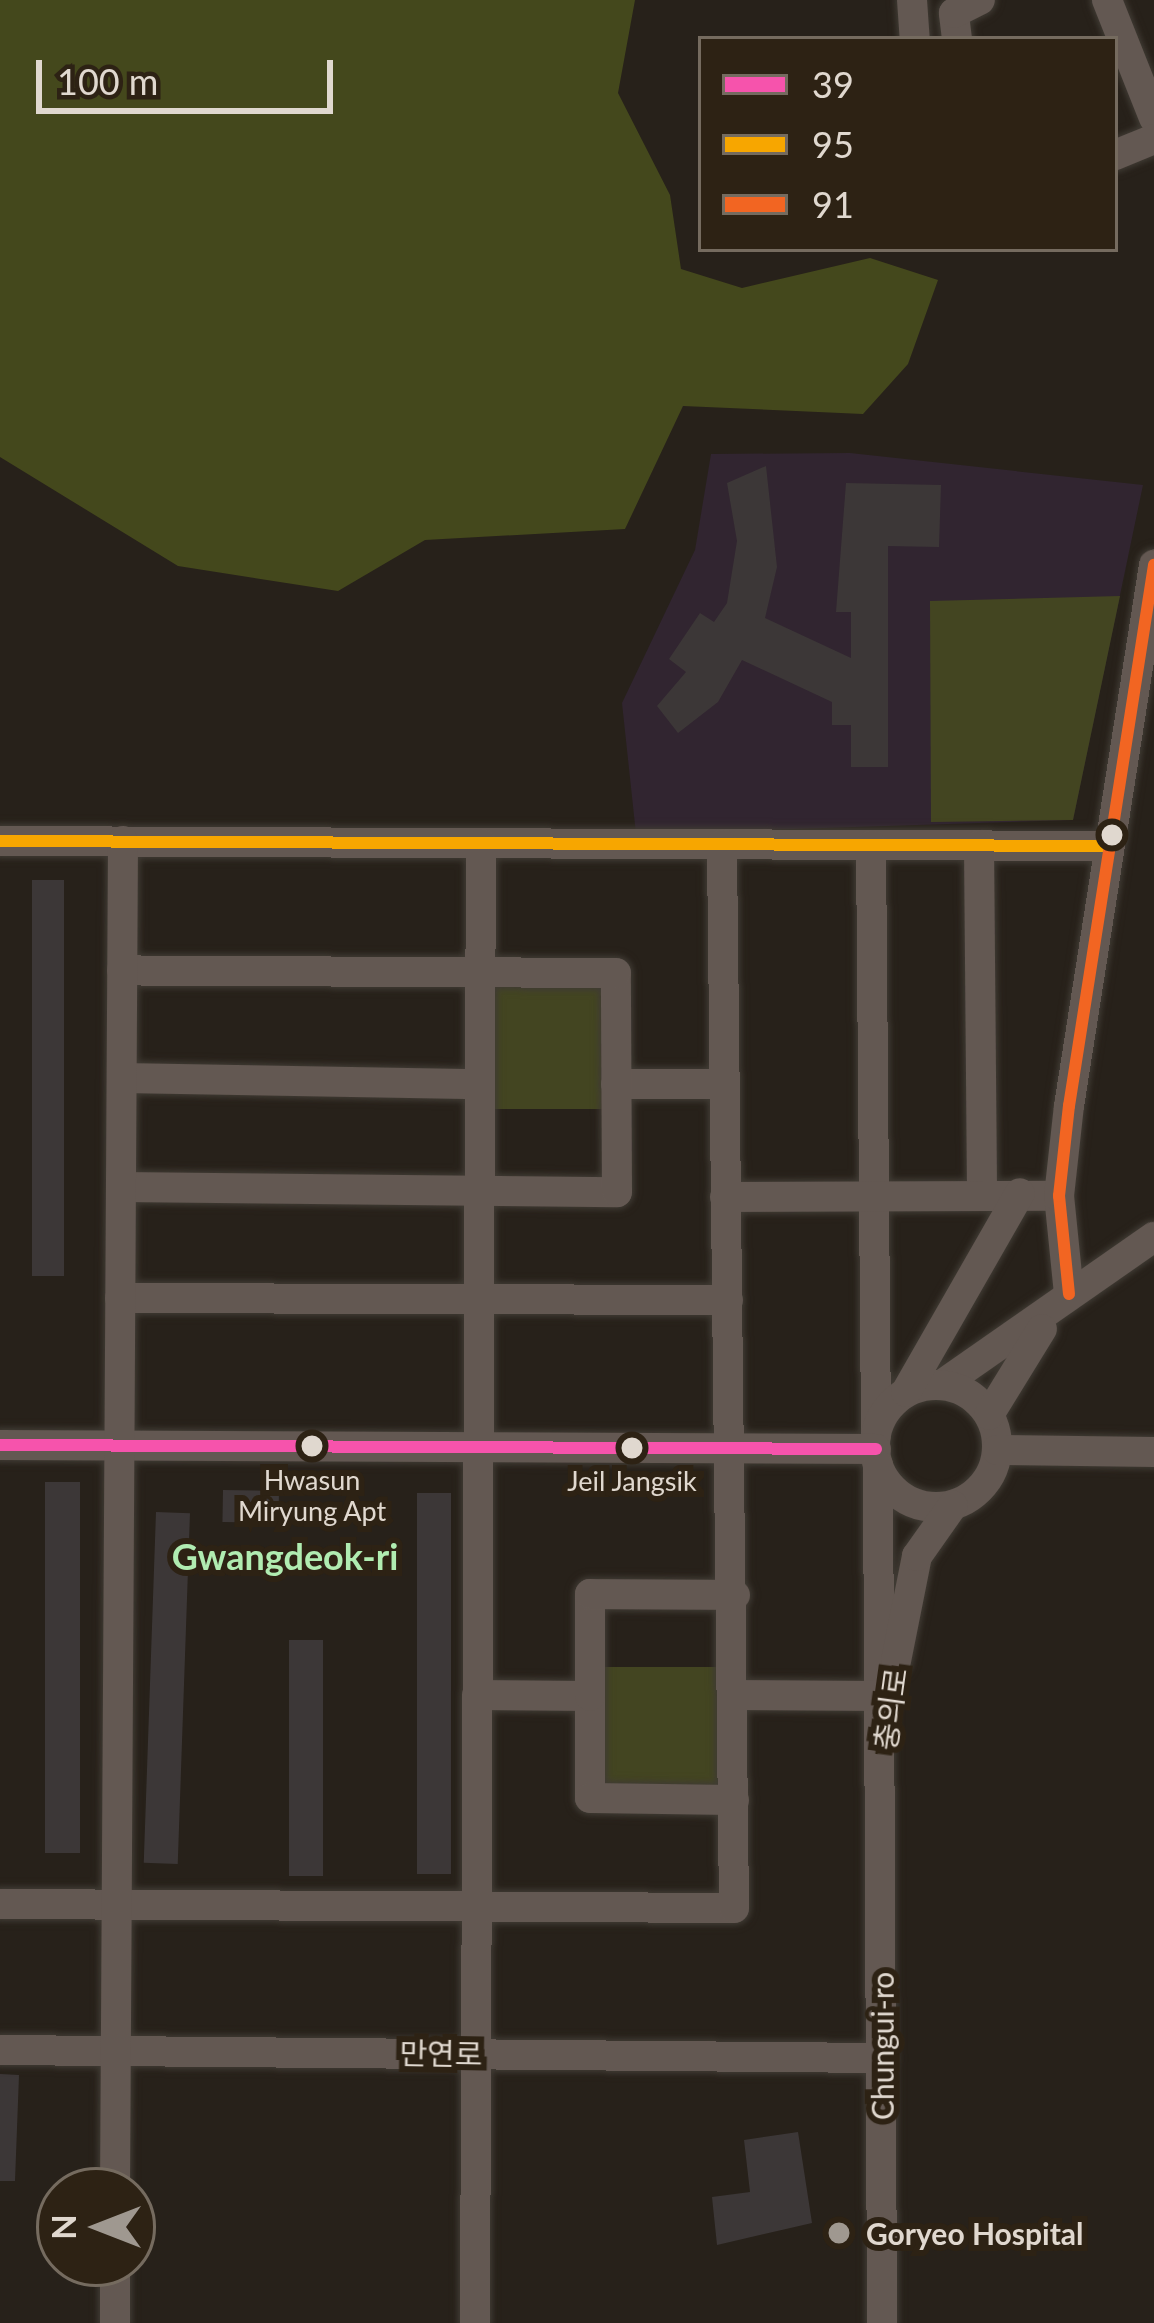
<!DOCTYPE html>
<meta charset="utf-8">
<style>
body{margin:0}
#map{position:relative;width:1154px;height:2323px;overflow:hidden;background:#27211a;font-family:Lato,"Noto Sans KR",sans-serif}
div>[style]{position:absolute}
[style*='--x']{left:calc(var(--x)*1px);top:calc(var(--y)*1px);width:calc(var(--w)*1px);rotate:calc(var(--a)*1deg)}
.education>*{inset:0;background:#312530}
.green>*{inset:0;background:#434521;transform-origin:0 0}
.forest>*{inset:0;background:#44481c}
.building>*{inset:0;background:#3c3737;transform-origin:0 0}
.roads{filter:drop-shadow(0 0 3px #403b34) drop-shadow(0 0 3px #403b34)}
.minor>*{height:30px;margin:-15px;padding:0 15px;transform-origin:15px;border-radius:15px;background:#635852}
.minor>.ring{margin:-15px;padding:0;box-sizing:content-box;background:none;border:30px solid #635852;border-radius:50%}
.bus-1>*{height:12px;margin:-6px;padding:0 6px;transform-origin:6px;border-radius:6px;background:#f653ac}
.bus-2>*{height:12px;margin:-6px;padding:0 6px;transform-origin:6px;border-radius:6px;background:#f7a600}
.bus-3>*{height:12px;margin:-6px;padding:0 6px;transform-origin:6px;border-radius:6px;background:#f26522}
.dots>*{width:33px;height:33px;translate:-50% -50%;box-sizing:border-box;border:6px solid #2d2214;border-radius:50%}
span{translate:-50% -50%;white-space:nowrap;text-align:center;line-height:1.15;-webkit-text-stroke:12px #2d2214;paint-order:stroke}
.bus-label{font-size:27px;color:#e0d8cf}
.street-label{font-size:30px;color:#e0d8cf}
.poi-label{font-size:30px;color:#e0d8cf;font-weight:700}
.left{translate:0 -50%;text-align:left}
.quarter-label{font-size:36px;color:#b0ecb1;font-weight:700}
.legend{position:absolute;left:698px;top:36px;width:420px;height:216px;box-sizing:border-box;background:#2d2214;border:3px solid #756b5f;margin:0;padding:15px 21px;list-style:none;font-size:36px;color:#e0d8cf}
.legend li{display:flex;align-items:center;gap:24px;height:60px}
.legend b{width:60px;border:3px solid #756b5f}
.north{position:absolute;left:36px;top:2167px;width:120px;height:120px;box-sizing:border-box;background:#2d2214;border:3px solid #756b5f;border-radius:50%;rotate:270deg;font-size:33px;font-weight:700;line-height:48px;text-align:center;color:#e0d8cf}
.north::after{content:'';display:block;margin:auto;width:42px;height:54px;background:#9f9890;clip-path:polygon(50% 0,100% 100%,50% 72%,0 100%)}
.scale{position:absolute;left:36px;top:60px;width:297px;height:54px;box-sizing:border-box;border:6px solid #e0d8cf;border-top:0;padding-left:15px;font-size:36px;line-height:42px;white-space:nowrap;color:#e0d8cf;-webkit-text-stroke:9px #2d2214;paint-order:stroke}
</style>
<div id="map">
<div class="education">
<i style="clip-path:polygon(850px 453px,1143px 485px,1073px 820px,636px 834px,622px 703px,695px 550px,711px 454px)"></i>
</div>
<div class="green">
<i style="clip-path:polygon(1120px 596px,1073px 820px,931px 822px,930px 601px)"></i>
<i style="left:490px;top:982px;width:121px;height:127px"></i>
<i style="left:597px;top:1667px;width:128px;height:127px"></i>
</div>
<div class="forest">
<i style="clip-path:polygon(0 0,635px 0,618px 93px,670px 195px,681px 269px,742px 288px,870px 258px,938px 280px,908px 364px,863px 414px,683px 406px,625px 529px,425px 540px,338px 591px,178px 566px,0 457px)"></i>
</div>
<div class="building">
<i style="clip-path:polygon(766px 466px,777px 567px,765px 618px,851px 658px,851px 612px,836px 612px,846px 483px,941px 485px,939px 547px,888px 546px,888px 767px,851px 767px,851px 725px,832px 725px,832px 702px,742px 660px,718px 702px,678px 733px,657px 706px,686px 672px,669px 659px,700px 613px,714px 622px,727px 603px,737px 541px,727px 483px)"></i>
<i style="left:32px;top:880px;width:32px;height:396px"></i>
<i style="left:45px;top:1482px;width:35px;height:371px"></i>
<i style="left:223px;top:1490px;width:56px;height:32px;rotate:1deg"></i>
<i style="left:417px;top:1493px;width:34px;height:381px"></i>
<i style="left:156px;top:1512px;width:34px;height:351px;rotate:2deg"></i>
<i style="left:289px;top:1640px;width:34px;height:236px"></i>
<i style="clip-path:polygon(0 2074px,19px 2075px,15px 2181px,0 2181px)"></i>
<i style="clip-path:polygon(798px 2132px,812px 2223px,717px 2245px,712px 2197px,750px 2192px,744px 2140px)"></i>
</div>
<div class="roads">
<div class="minor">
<i style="--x:912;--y:0;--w:39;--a:86"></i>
<i style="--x:1107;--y:0;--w:127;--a:68.3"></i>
<i style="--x:957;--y:39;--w:26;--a:-97"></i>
<i style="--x:954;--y:13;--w:29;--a:-27"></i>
<i style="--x:1115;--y:155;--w:42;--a:-22.3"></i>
<i style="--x:0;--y:841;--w:1108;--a:0.26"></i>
<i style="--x:871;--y:845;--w:590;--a:89.51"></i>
<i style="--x:979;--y:845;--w:349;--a:89.5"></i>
<i style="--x:122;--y:1078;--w:358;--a:1"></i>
<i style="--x:616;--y:1084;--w:108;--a:0"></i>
<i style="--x:121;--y:1187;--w:496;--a:0.6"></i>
<i style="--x:617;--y:1192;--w:219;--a:-90.3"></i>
<i style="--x:616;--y:973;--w:494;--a:-179.7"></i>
<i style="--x:725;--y:1197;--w:334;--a:-0.2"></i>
<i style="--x:1069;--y:1294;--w:99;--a:-95.8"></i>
<i style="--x:1059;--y:1196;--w:91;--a:-83.7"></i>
<i style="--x:1069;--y:1106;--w:548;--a:-81.07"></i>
<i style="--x:120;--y:1298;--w:608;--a:0.19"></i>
<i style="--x:943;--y:1384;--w:257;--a:-34.9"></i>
<i class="ring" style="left:875px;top:1385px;width:92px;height:92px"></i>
<i style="--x:906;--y:1392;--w:229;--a:-60.2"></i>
<i style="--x:989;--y:1415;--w:101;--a:-58.4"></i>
<i style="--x:0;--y:1445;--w:876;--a:0.26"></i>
<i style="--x:997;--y:1450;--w:157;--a:0.7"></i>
<i style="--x:878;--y:1465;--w:858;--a:89.73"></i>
<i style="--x:896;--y:1661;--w:107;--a:-78.7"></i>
<i style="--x:917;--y:1556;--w:62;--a:-54.8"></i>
<i style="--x:477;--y:1695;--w:113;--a:0.5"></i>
<i style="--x:590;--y:1696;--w:102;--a:90"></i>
<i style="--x:590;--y:1798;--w:144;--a:0.8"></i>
<i style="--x:734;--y:1695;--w:147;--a:0.4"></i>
<i style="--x:590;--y:1696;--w:102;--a:-90"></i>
<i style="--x:590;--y:1594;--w:145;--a:0.4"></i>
<i style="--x:0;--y:1904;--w:734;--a:0.31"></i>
<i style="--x:734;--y:1908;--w:1064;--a:-90.65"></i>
<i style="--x:0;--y:2050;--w:882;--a:0.52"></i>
<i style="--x:115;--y:2191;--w:1350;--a:-89.66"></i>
<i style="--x:115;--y:2263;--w:60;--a:90"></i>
<i style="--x:475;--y:2323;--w:1480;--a:-89.77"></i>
</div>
</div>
<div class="bus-1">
<i style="--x:0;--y:1445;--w:876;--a:0.26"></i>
</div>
<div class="bus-2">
<i style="--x:0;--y:841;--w:1108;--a:0.26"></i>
</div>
<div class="bus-3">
<i style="--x:1069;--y:1294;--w:99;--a:-95.8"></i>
<i style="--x:1059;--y:1196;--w:91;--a:-83.7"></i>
<i style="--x:1069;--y:1106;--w:548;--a:-81.07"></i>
</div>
<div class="dots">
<i style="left:1112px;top:835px;background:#e0d8cf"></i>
<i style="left:312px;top:1446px;background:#e0d8cf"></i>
<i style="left:632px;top:1448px;background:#e0d8cf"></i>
<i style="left:839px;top:2233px;background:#9f9890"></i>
</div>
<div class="bus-label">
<span style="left:312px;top:1495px">Hwasun<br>Miryung Apt</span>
<span style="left:632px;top:1481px">Jeil Jangsik</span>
</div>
<div class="street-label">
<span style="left:890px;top:1709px;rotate:-82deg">충의로</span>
<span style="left:882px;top:2046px;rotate:-90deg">Chungui-ro</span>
<span style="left:441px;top:2053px;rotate:1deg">만연로</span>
</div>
<div class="poi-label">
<span class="left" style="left:866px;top:2233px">Goryeo Hospital</span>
</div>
<div class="quarter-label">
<span style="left:285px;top:1557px">Gwangdeok-ri</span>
</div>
<ul class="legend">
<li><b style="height:15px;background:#f653ac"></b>39</li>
<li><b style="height:15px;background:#f7a600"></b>95</li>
<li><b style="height:15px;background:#f26522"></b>91</li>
</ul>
<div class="north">N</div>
<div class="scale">100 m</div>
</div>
